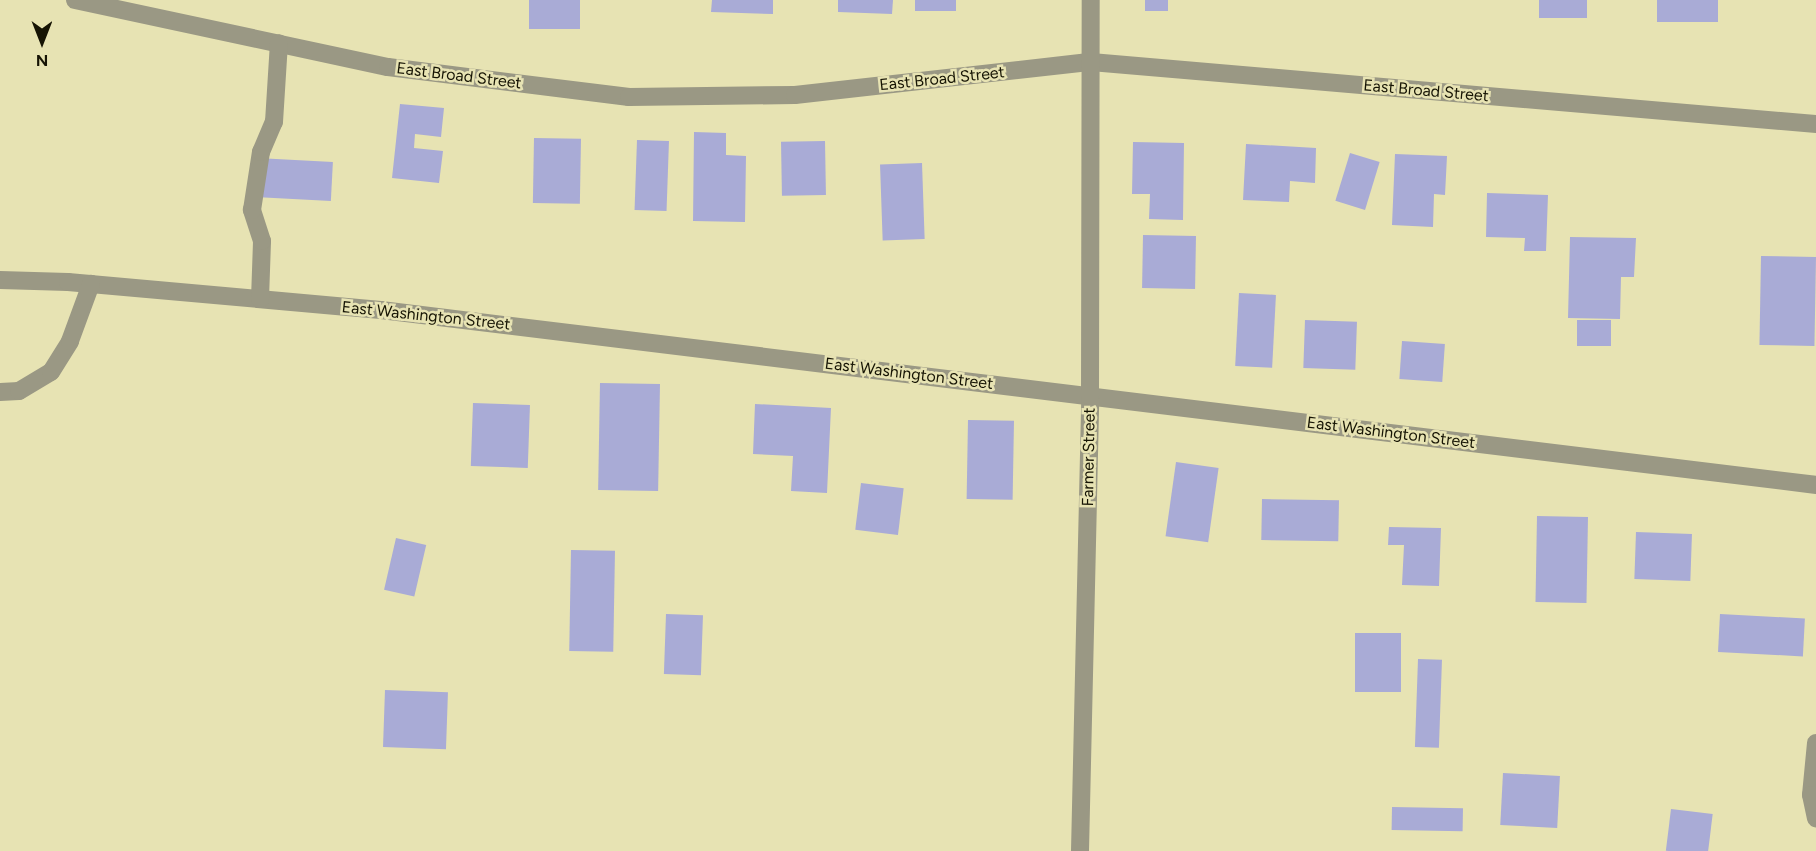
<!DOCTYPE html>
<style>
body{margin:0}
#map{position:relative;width:1816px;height:851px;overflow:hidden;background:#e7e3b3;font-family:Figtree,sans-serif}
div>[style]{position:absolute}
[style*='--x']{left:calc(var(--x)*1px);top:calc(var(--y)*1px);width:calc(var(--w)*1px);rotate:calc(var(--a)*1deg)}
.building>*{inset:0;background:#a9abd6;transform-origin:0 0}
.minor>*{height:18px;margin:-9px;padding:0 9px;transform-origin:9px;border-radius:9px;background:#9a9884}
span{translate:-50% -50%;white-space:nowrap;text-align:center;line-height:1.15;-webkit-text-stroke:5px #e7e3b3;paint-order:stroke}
.street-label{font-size:16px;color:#161404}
.north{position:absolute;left:12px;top:12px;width:60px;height:60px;-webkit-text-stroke:4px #e7e3b3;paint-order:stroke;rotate:180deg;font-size:16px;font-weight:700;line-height:24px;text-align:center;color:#161404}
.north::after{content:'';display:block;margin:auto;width:21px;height:27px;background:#161404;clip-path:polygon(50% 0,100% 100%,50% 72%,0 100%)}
</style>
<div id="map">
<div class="building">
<i style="left:529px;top:0;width:51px;height:29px"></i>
<i style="clip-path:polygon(712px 0,773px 0,773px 14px,711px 12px)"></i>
<i style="clip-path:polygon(838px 0,893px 0,892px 14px,838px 12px)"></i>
<i style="left:915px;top:0;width:41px;height:11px"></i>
<i style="left:1145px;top:0;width:23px;height:11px"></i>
<i style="left:1539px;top:0;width:48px;height:18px"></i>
<i style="left:1657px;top:0;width:61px;height:22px"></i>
<i style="clip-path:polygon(400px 104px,444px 108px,441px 137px,415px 134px,414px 148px,443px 151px,439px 183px,392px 178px)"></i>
<i style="clip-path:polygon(694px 132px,726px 133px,726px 155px,746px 156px,745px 222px,693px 221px)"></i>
<i style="left:534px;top:138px;width:47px;height:65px;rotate:1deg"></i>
<i style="left:637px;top:140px;width:32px;height:70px;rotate:2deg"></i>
<i style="left:825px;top:141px;width:54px;height:44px;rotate:89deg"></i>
<i style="clip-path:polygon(1133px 142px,1184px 143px,1183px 220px,1149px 219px,1150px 194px,1132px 194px)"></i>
<i style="clip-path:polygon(1246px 144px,1316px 148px,1315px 183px,1290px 181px,1289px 202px,1243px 200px)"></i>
<i style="left:1350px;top:153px;width:31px;height:50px;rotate:17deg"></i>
<i style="clip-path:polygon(1395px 154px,1447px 156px,1445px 195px,1434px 194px,1433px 227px,1392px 225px)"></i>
<i style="left:257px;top:158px;width:76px;height:39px;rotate:3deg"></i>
<i style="left:922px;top:163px;width:76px;height:42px;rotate:88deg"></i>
<i style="clip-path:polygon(1487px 193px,1548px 195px,1546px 251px,1524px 251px,1525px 238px,1486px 237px)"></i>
<i style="left:1143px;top:235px;width:53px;height:53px;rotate:1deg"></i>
<i style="clip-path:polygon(1570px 237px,1636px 238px,1634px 277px,1621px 277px,1620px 319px,1568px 318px)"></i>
<i style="left:1761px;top:256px;width:55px;height:89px;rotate:1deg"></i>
<i style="left:1239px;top:293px;width:37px;height:73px;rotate:3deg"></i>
<i style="left:1305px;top:320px;width:52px;height:48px;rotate:2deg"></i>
<i style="left:1577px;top:320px;width:34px;height:26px"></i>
<i style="left:1402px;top:341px;width:43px;height:38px;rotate:4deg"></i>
<i style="left:600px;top:383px;width:60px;height:107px;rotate:1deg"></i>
<i style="left:473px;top:403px;width:57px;height:63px;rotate:2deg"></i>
<i style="clip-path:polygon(755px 404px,831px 408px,827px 493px,791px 491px,793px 456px,753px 454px)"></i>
<i style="left:968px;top:420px;width:46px;height:79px;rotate:1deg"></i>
<i style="left:1176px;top:462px;width:43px;height:75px;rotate:8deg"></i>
<i style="left:861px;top:483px;width:43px;height:47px;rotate:7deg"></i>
<i style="left:1262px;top:499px;width:77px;height:41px;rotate:1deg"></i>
<i style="left:1537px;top:516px;width:51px;height:86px;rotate:1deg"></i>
<i style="clip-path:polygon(1389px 527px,1441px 528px,1439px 586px,1402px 585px,1404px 545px,1388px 545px)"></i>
<i style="left:1636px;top:532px;width:56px;height:47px;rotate:2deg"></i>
<i style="left:396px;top:538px;width:31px;height:53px;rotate:13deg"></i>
<i style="left:571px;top:550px;width:44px;height:101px;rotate:1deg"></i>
<i style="left:666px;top:614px;width:37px;height:60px;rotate:2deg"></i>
<i style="left:1720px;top:614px;width:85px;height:38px;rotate:3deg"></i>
<i style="left:1355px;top:633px;width:46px;height:59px"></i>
<i style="left:1418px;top:659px;width:24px;height:88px;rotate:2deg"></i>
<i style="left:385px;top:690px;width:63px;height:57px;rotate:2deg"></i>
<i style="left:1503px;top:773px;width:57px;height:52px;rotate:3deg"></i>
<i style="left:1392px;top:807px;width:71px;height:23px;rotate:1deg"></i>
<i style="left:1671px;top:809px;width:42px;height:42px;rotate:7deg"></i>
</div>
<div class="minor">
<i style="--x:75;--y:0;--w:320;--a:12.1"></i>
<i style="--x:388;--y:67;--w:243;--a:7.1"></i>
<i style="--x:629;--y:97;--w:166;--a:-0.7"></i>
<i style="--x:795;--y:95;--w:298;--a:-6.4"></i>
<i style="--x:1091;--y:62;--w:728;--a:4.89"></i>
<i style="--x:0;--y:280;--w:68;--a:1.7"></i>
<i style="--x:68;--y:282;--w:314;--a:5.1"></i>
<i style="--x:381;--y:310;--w:1446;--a:6.95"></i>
<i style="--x:260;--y:299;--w:58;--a:-88"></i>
<i style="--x:262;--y:241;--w:33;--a:-108"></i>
<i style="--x:252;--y:210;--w:59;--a:-81.2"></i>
<i style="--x:261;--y:152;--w:33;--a:-67"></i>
<i style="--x:274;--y:122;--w:79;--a:-86.4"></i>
<i style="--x:0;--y:392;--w:19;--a:-3"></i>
<i style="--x:19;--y:391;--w:37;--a:-31"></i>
<i style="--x:51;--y:372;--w:36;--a:-58"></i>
<i style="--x:70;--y:341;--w:61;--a:-69.8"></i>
<i style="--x:1816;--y:743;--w:52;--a:95.5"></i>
<i style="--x:1811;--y:795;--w:24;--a:78"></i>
<i style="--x:1080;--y:851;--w:455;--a:-88.7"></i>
<i style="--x:1090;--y:396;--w:396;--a:-89.9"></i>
</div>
<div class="street-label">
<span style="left:459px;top:76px;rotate:7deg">East Broad Street</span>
<span style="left:942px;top:79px;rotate:-6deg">East Broad Street</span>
<span style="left:1426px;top:91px;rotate:5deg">East Broad Street</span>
<span style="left:426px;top:316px;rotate:6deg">East Washington Street</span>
<span style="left:909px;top:374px;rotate:7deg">East Washington Street</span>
<span style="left:1391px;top:433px;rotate:7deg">East Washington Street</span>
<span style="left:1089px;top:457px;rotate:-89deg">Farmer Street</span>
</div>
<div class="north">N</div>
</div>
